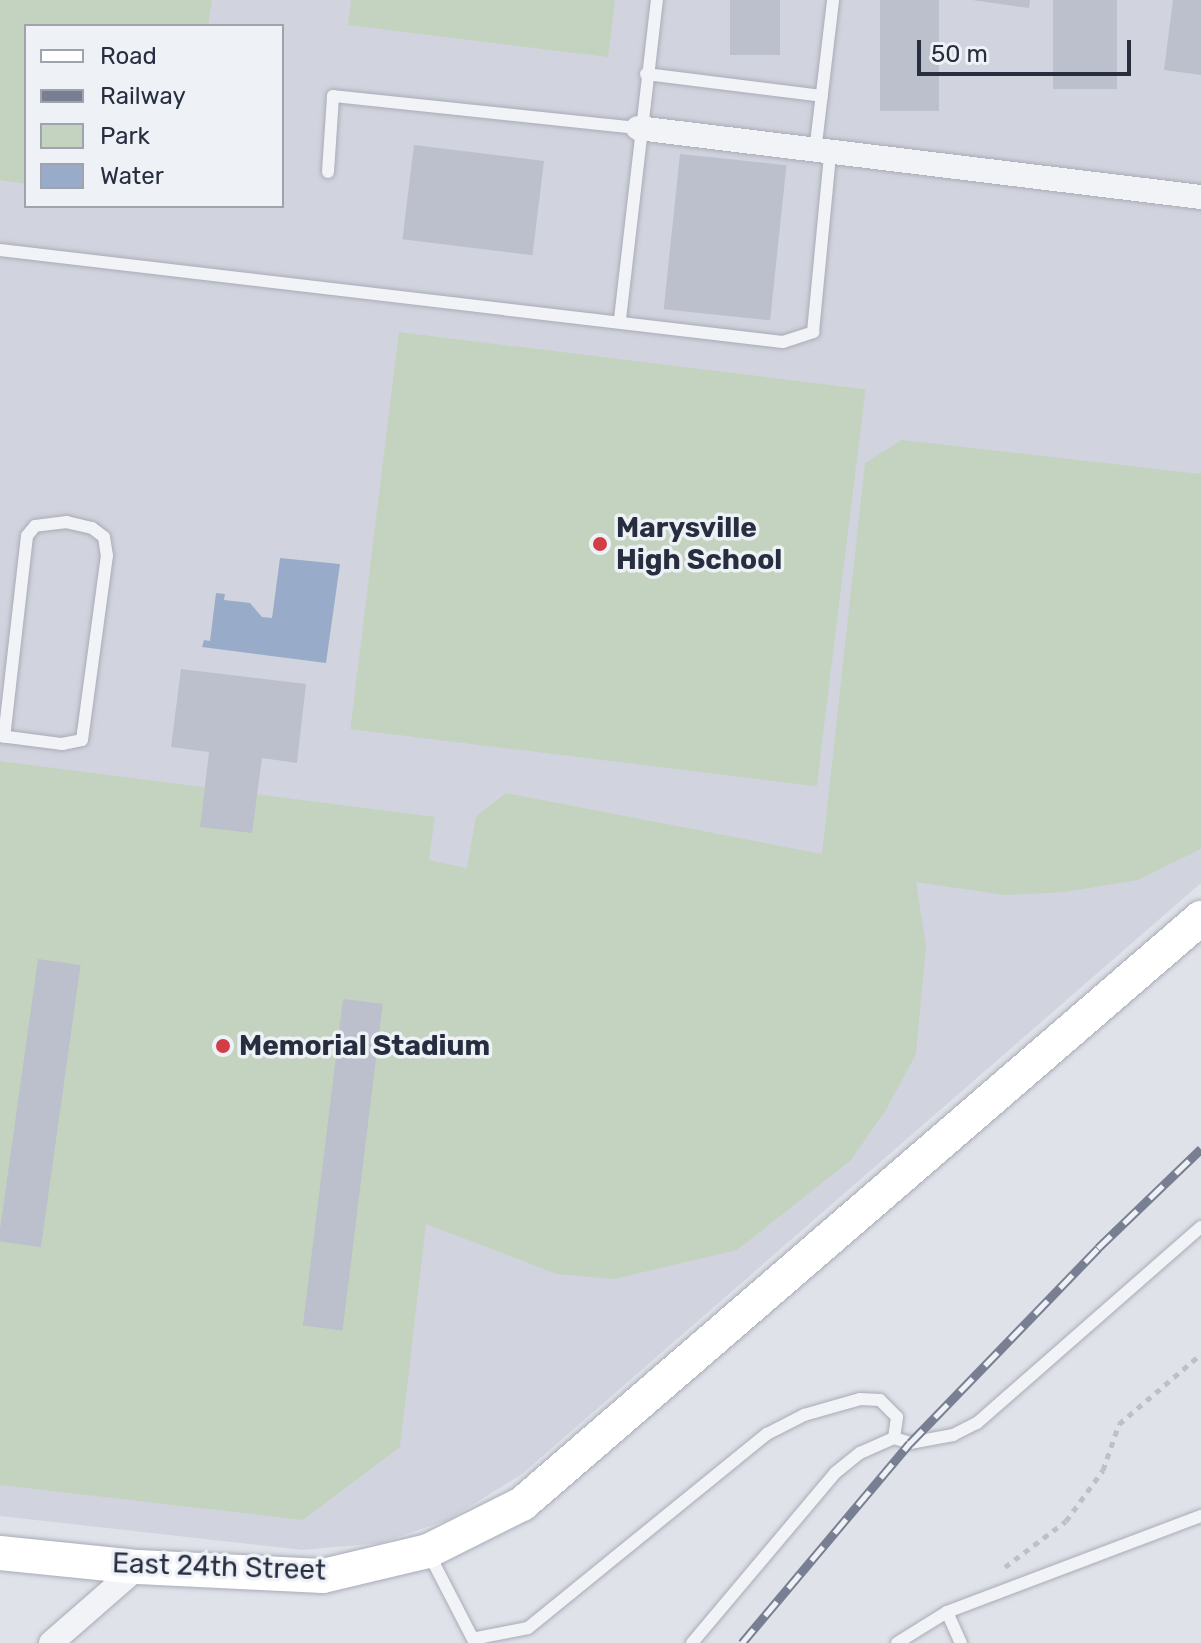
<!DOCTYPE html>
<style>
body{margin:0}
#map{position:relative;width:1201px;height:1643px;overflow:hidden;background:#dfe2e9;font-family:Rubik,sans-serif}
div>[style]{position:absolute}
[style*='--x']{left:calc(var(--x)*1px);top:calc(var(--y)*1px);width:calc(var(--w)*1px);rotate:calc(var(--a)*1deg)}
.built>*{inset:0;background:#d1d4de}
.green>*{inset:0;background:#c3d3bf;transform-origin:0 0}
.water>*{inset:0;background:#98acca}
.building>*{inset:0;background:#bcc0cc;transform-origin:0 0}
.path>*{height:5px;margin-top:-2.5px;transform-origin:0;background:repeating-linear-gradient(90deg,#bdc0c7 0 6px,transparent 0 12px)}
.roads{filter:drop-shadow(0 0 2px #a8acb6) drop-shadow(0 0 2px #a8acb6)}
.lane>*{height:12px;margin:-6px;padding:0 6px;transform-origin:6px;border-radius:6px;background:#f2f3f7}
.street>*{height:24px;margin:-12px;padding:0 12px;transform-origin:12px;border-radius:12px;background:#f2f3f7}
.secondary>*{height:34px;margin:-17px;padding:0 17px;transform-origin:17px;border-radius:17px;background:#fff}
.rail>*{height:9px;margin-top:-4.5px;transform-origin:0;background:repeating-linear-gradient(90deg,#eef1f6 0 18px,#787f93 0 36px);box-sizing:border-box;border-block:2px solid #787f93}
.dots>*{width:22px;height:22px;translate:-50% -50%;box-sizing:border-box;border:4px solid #eef1f6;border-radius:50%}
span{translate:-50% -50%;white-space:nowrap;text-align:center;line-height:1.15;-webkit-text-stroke:7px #eef1f6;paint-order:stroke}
.poi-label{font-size:28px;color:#272e40;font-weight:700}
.left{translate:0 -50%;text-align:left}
.street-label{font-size:28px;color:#272e40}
.legend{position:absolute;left:24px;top:24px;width:260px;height:184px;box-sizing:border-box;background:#eef1f6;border:2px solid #9ea3ad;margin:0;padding:10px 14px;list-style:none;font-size:24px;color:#272e40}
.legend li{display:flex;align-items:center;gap:16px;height:40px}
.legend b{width:40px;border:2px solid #9ea3ad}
.scale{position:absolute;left:917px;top:40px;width:214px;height:36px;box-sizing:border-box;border:4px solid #272e40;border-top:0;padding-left:10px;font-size:24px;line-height:28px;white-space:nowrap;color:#272e40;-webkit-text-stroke:6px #eef1f6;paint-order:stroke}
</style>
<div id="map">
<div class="built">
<i style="clip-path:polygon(evenodd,0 0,1201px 0,1201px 883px,522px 1474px,448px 1520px,380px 1543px,303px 1550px,0 1516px,0 0,26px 26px,282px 26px,282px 206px,26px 206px,26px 26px)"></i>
</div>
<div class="green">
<i style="clip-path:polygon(0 0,212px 0,208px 26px,26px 26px,26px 184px,0 180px)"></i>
<i style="clip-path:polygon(351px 0,615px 0,608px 57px,348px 25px)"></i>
<i style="left:399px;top:332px;width:470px;height:400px;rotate:7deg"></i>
<i style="clip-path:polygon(902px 440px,1201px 474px,1201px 849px,1138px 880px,1065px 892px,1005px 895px,916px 882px,926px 946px,916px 1054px,886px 1110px,851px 1160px,737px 1250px,614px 1279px,557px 1274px,426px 1224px,400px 1447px,303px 1520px,0 1485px,0 761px,435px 817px,429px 860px,467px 868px,476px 816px,506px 793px,822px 854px,865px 463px)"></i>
</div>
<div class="water">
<i style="clip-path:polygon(280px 558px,340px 564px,326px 663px,202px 647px,204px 640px,210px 641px,216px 593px,225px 594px,224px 600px,250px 603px,262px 617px,272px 618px)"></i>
</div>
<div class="building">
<i style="left:730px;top:0;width:50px;height:55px"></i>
<i style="left:880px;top:0;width:59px;height:111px"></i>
<i style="clip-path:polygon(972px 0,1030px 0,1029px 8px)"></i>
<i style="left:1053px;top:0;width:64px;height:89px"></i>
<i style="clip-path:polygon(1173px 0,1201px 0,1201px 75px,1164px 70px)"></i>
<i style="left:414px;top:145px;width:131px;height:95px;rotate:7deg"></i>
<i style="left:680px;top:154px;width:107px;height:156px;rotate:6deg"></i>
<i style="clip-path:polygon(181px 669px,306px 684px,297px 763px,262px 758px,252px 833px,200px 827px,209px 752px,171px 747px)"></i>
<i style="left:38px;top:959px;width:43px;height:285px;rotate:8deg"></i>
<i style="left:343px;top:999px;width:40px;height:329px;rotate:7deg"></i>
</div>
<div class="path">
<i style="--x:1005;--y:1567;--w:76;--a:-37"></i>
<i style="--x:1066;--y:1521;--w:63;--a:-54"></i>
<i style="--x:1103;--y:1470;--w:49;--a:-70.8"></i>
<i style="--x:1119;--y:1424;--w:108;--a:-40.5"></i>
</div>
<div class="roads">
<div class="lane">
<i style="--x:646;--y:74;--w:177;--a:7.1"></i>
<i style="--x:815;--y:152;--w:153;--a:-83.2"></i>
<i style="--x:328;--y:172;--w:76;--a:-86.2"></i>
<i style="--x:333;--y:96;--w:307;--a:6"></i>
<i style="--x:0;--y:250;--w:788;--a:6.7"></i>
<i style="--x:783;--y:342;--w:32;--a:-18"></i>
<i style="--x:813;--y:332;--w:178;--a:-84.5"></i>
<i style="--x:620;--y:319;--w:321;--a:-83.4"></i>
<i style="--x:0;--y:736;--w:63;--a:7.4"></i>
<i style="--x:62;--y:744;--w:20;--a:-11"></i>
<i style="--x:82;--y:740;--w:186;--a:-82.3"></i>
<i style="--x:107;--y:556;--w:19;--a:-99"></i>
<i style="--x:104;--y:537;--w:15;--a:-143"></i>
<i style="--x:92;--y:528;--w:26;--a:-167"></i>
<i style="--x:67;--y:522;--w:32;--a:173"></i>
<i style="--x:35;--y:526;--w:13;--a:129"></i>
<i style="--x:27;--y:536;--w:202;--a:96.5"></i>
<i style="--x:429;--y:1554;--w:100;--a:62.7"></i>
<i style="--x:947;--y:1612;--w:34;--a:66"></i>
<i style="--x:477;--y:1638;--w:52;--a:-11.1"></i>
<i style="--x:528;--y:1628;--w:308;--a:-39.1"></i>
<i style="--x:767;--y:1434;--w:42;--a:-27.2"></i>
<i style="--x:804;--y:1415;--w:58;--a:-15.9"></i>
<i style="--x:860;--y:1399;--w:20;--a:3"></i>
<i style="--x:880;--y:1400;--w:24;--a:45"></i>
<i style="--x:897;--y:1417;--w:21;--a:98"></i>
<i style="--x:692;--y:1643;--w:222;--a:-49.9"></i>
<i style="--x:835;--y:1473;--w:32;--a:-39"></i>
<i style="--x:860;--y:1453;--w:37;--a:-24"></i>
<i style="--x:894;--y:1438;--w:17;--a:17"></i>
<i style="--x:910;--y:1443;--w:44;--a:-10.5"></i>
<i style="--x:953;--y:1435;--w:27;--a:-27"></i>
<i style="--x:977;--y:1423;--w:298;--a:-41.2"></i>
<i style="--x:897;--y:1643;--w:59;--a:-31.8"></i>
<i style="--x:947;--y:1612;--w:272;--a:-20.7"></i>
</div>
<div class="street">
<i style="--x:638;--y:128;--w:567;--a:6.99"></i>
<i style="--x:51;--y:1643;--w:116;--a:-41.1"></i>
</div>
<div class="secondary">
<i style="--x:0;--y:1553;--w:139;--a:5.8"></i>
<i style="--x:138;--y:1567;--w:185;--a:2.8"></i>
<i style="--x:323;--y:1576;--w:108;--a:-13.4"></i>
<i style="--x:428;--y:1551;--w:105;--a:-26.6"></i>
<i style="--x:522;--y:1504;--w:897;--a:-40.8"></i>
</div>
</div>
<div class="rail">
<i style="--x:742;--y:1643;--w:261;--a:-50"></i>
<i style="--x:910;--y:1443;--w:271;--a:-46"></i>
<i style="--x:1098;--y:1248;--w:143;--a:-43.9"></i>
</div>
<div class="dots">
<i style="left:600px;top:544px;background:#d33e46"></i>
<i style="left:223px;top:1046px;background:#d33e46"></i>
</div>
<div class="poi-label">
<span class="left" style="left:616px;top:544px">Marysville<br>High School</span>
<span class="left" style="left:239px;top:1046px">Memorial Stadium</span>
</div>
<div class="street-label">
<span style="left:219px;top:1567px;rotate:2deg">East 24th Street</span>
</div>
<ul class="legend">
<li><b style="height:10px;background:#fff"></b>Road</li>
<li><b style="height:10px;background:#787f93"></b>Railway</li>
<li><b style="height:22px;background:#c3d3bf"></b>Park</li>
<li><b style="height:22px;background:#98acca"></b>Water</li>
</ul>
<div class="scale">50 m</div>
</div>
